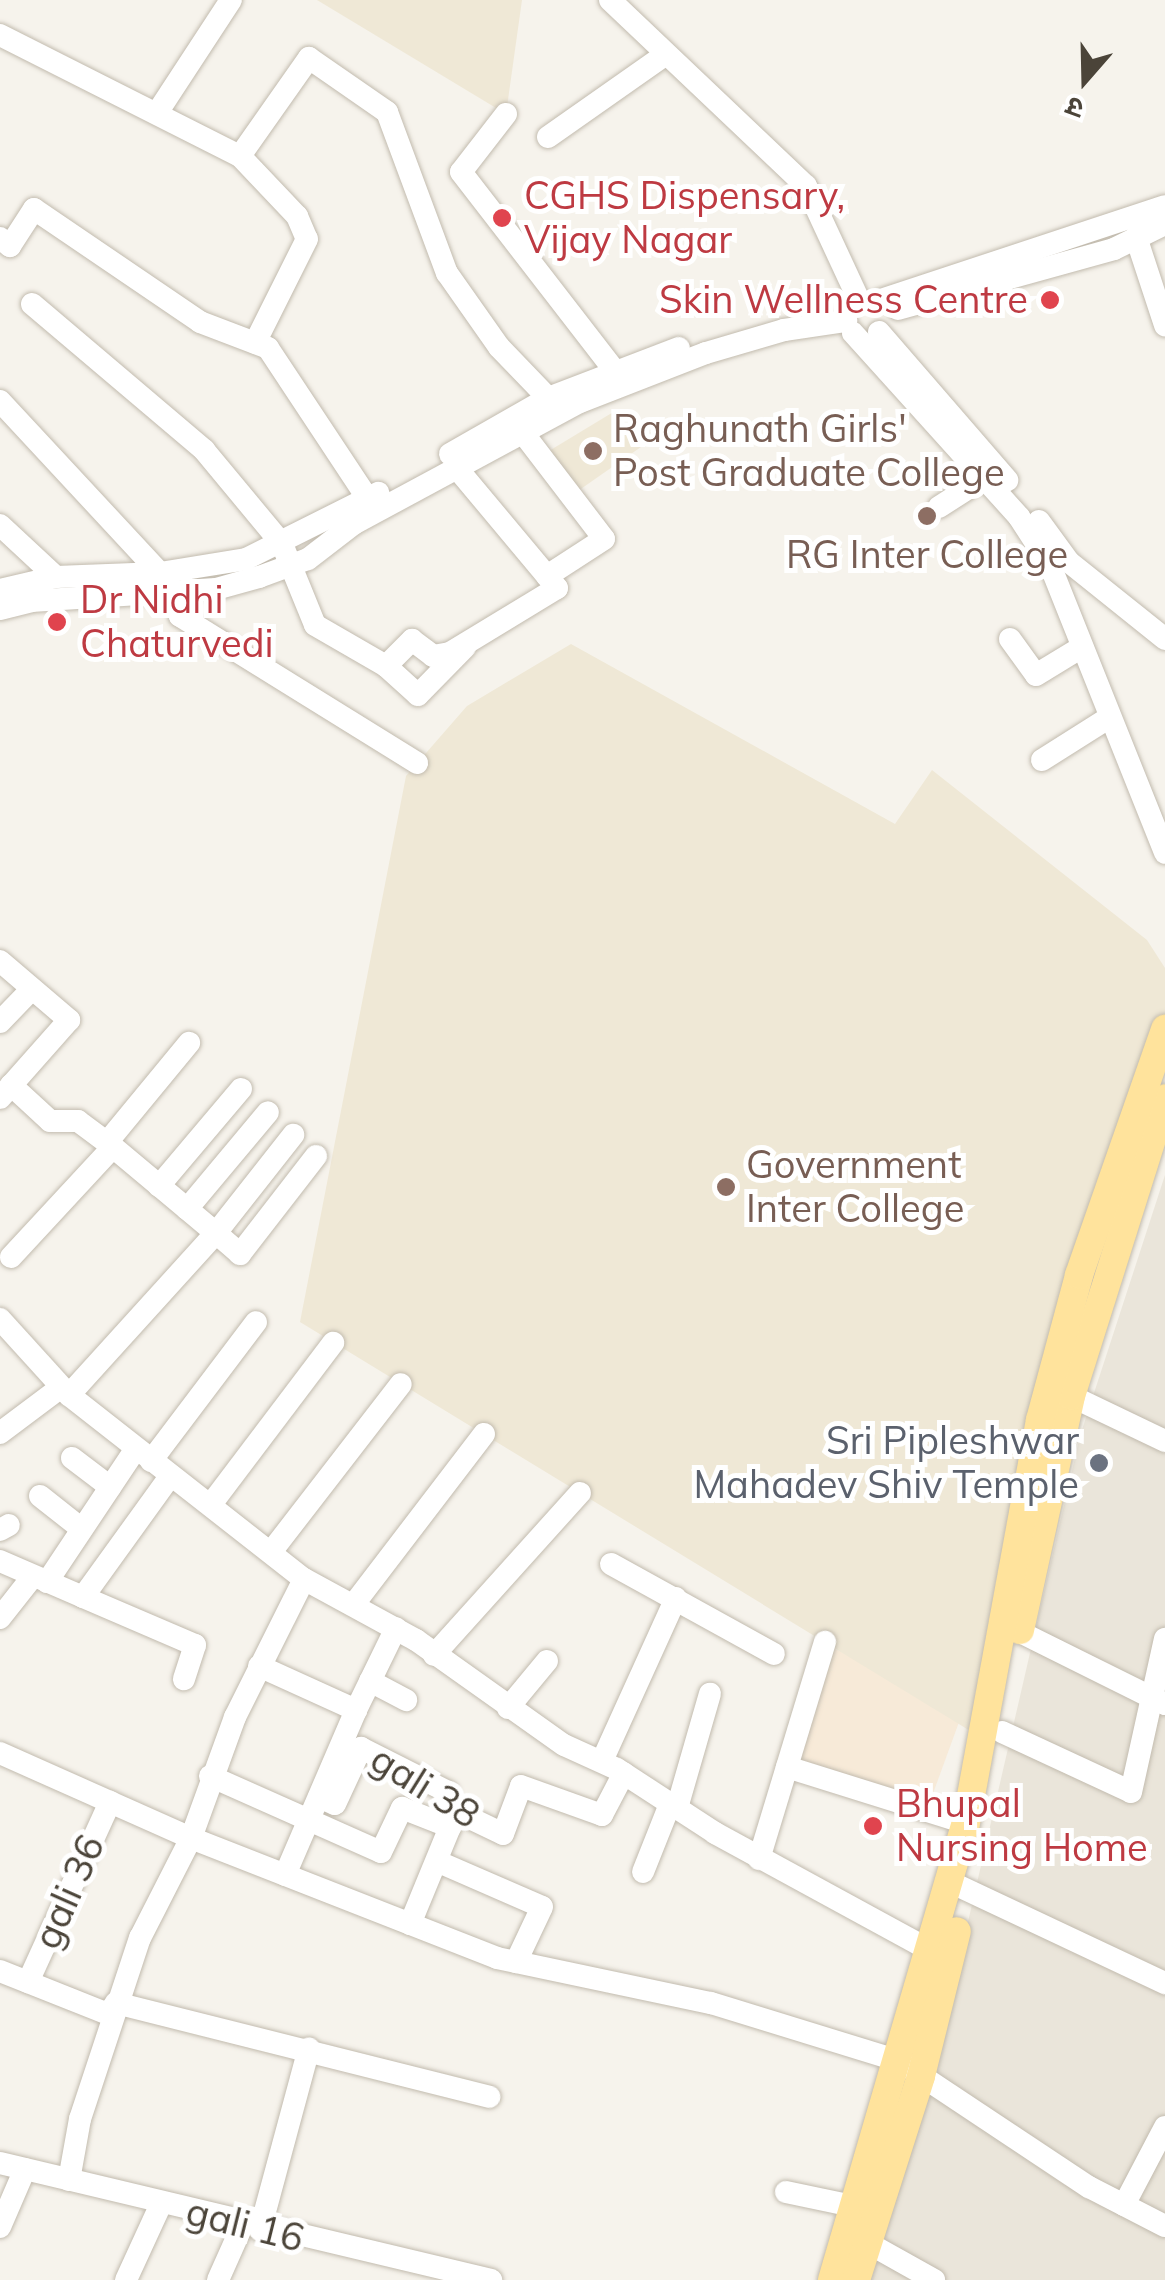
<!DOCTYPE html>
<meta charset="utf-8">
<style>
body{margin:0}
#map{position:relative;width:1165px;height:2280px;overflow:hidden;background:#f6f3ec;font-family:Mulish,"Noto Sans Devanagari",sans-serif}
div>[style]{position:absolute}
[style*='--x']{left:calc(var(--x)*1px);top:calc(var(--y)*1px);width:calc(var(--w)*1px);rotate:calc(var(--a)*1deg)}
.residential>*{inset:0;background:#eae5da}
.commercial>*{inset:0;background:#f7ead8;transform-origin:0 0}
.education>*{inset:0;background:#efe8d6}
.roads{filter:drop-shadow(0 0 2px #c2bbae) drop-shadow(0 0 2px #c2bbae)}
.minor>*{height:22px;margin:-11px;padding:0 11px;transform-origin:11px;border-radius:11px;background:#fff}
.major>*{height:28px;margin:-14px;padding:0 14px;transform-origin:14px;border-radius:14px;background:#ffe39c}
.dots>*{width:28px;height:28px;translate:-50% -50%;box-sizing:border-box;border:5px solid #fff;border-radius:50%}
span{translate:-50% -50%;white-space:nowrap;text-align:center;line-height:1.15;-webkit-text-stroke:10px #fff;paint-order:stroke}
.health-label{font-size:38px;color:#be3a42}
.left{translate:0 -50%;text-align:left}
.right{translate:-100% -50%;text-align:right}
.education-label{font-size:38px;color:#785e54}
.worship-label{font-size:38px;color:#5b616d}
.street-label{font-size:38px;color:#4b4439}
.north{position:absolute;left:1035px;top:30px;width:100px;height:100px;-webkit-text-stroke:8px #fff;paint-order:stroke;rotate:200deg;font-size:28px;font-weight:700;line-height:40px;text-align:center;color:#4b4439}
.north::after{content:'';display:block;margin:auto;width:35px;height:45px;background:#4b4439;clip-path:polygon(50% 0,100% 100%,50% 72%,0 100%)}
</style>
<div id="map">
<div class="residential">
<i style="clip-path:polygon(1165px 1175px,1165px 2280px,862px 2280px,935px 2065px,1080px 1436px)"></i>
</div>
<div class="commercial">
<i style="left:826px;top:1646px;width:151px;height:122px;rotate:20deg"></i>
</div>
<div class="education">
<i style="clip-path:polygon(317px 0,522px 0,506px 114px)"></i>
<i style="clip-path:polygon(615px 411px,641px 447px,575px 493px,544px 454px)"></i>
<i style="clip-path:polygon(571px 644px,895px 824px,932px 770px,1147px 940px,1165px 968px,1165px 1052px,972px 1732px,300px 1322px,406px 776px,467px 706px)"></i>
</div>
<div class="roads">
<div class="minor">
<i style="--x:610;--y:0;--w:270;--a:43.5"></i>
<i style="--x:806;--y:186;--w:123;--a:65.1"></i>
<i style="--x:0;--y:35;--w:269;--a:26.8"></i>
<i style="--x:240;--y:156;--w:120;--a:-54.9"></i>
<i style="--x:309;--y:58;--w:95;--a:34.7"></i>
<i style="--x:387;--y:112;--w:172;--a:69.6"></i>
<i style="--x:447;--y:273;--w:90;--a:54.9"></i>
<i style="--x:499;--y:347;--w:71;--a:46.1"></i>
<i style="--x:157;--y:113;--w:135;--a:-56.8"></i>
<i style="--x:506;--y:114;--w:73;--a:127.8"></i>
<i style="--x:461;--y:172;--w:250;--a:52.3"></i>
<i style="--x:548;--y:137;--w:144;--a:-35.1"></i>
<i style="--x:240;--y:156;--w:83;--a:46.5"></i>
<i style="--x:297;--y:216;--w:25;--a:67"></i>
<i style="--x:307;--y:239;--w:116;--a:116.6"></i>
<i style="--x:1136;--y:237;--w:93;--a:71.8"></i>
<i style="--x:0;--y:238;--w:13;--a:39"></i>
<i style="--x:10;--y:246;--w:44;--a:-57"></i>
<i style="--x:34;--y:209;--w:201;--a:34.2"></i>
<i style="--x:200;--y:322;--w:73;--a:20.9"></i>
<i style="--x:268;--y:348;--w:181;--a:56.5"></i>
<i style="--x:878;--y:301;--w:302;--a:-18.3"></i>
<i style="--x:32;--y:304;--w:226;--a:40.3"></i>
<i style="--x:204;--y:450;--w:122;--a:50.3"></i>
<i style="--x:282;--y:544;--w:87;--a:67.8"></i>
<i style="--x:315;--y:625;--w:82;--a:30"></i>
<i style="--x:386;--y:666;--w:37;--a:-45"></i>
<i style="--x:412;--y:640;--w:26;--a:37"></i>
<i style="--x:433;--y:656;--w:17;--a:-10"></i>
<i style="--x:450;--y:653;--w:125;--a:-31.3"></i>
<i style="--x:557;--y:588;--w:158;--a:-129.9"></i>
<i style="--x:898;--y:309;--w:224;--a:-15.5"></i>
<i style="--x:1114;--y:249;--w:57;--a:-26.1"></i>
<i style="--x:879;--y:332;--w:196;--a:49.1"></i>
<i style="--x:853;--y:333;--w:248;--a:47.9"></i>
<i style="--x:1019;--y:517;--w:57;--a:57.1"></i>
<i style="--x:1050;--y:565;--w:310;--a:68.2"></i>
<i style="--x:0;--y:401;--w:235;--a:47.1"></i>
<i style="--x:520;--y:429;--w:138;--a:52.6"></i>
<i style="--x:604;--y:539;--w:68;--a:147"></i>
<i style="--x:450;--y:454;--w:113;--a:-29.7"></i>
<i style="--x:548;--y:398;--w:140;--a:-20.9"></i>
<i style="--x:939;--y:507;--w:56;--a:-32.6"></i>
<i style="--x:1039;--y:521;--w:51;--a:53.8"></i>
<i style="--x:1069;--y:562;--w:123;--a:38.7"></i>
<i style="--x:0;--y:525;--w:76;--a:42.9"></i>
<i style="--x:0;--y:590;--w:57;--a:-13.1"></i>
<i style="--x:56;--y:577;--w:104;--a:-2.2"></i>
<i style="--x:160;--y:573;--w:87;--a:-9.2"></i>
<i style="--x:246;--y:559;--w:148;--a:-26.6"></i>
<i style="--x:177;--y:593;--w:23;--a:83"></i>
<i style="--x:180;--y:616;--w:279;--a:31.8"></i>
<i style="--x:0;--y:609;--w:32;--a:-14"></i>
<i style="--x:31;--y:601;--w:185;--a:-3.7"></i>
<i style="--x:216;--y:589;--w:45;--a:-15.6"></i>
<i style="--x:259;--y:577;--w:52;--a:-20.2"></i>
<i style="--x:308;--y:559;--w:59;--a:-37.5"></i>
<i style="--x:355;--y:523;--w:255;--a:-28.3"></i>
<i style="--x:580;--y:402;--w:135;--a:-21.3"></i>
<i style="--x:706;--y:353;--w:81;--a:-16.4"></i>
<i style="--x:784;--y:330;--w:63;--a:-8.3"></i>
<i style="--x:1010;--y:639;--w:44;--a:54.2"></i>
<i style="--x:1036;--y:675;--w:54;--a:-31.3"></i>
<i style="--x:386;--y:666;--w:43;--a:42.2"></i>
<i style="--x:418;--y:695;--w:67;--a:-45.6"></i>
<i style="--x:1042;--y:760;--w:80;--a:-32.3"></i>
<i style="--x:0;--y:961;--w:91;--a:40.5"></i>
<i style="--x:69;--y:1020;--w:104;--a:131.5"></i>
<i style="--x:0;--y:1022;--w:46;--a:-45.9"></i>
<i style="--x:11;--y:1085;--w:53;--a:42.7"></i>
<i style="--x:50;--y:1121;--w:28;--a:0"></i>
<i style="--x:78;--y:1121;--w:44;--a:36.6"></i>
<i style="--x:113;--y:1147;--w:8;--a:-120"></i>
<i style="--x:109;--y:1140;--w:126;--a:-50.5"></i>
<i style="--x:159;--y:1186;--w:127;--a:-49.8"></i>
<i style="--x:187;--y:1209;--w:126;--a:-50.1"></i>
<i style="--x:11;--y:1257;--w:150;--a:-47.2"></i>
<i style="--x:113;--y:1147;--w:134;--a:39.9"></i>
<i style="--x:216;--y:1233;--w:125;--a:-51.8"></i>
<i style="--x:0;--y:1319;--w:103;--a:47.8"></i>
<i style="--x:69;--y:1395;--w:298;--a:38.1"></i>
<i style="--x:304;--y:1579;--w:128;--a:28.6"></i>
<i style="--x:416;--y:1640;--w:181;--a:35.4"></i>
<i style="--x:564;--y:1745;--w:58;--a:24.4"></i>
<i style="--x:617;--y:1769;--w:117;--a:33.1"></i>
<i style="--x:715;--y:1833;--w:248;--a:28.6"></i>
<i style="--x:69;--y:1395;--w:219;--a:-47.8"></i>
<i style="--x:216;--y:1233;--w:32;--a:41"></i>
<i style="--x:240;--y:1254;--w:124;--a:-52.2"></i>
<i style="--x:1071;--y:1396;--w:104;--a:25.6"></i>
<i style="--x:0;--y:1433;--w:75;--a:-36.9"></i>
<i style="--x:72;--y:1458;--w:48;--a:37.3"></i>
<i style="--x:151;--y:1461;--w:174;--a:-52.9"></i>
<i style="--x:40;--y:1496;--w:53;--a:38.2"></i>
<i style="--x:212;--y:1503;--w:201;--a:-52.9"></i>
<i style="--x:0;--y:1530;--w:10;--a:-29"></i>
<i style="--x:271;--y:1552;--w:212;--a:-52.3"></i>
<i style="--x:0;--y:1561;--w:90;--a:23.4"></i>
<i style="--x:83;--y:1597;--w:150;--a:-54.2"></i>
<i style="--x:611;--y:1564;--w:186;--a:28.9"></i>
<i style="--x:47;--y:1582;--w:159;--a:-56.3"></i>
<i style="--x:83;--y:1597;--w:122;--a:23.2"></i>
<i style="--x:195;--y:1645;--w:36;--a:108"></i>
<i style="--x:354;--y:1604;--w:214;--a:-52.6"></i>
<i style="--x:0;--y:1618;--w:53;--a:-51.8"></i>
<i style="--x:1020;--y:1632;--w:162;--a:26.4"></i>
<i style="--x:434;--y:1655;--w:218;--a:-48"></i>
<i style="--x:259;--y:1666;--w:107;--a:24.4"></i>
<i style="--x:356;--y:1710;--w:91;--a:-64"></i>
<i style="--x:370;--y:1681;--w:41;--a:27.8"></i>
<i style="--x:508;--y:1708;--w:61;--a:-50.3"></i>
<i style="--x:1002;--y:1732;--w:142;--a:24.9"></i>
<i style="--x:1131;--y:1792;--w:157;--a:-77.5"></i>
<i style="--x:0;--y:1753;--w:209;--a:24"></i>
<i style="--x:191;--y:1838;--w:329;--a:21.4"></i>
<i style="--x:497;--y:1958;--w:219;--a:11.9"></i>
<i style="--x:711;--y:2003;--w:197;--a:17.1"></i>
<i style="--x:899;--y:2061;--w:228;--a:33.6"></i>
<i style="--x:1089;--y:2187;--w:85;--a:27.2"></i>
<i style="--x:602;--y:1761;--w:179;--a:-65.6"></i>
<i style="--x:787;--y:1767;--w:188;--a:17.4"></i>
<i style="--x:210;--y:1776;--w:187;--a:24"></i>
<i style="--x:381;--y:1852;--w:49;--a:-64.5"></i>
<i style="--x:402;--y:1808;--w:52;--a:21.6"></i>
<i style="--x:450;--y:1827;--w:105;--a:112.4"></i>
<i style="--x:319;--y:1797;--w:17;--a:24"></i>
<i style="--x:335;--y:1804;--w:62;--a:-65.1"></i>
<i style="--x:361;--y:1748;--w:97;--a:26.8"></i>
<i style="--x:448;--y:1792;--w:15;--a:94"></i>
<i style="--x:447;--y:1807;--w:62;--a:25.7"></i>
<i style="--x:503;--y:1834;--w:51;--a:-69.4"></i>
<i style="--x:521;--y:1786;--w:86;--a:19.7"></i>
<i style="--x:602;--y:1815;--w:47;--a:-62.4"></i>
<i style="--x:677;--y:1808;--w:119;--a:-73.9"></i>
<i style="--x:759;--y:1859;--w:227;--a:-73.1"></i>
<i style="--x:441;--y:1863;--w:110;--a:23.5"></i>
<i style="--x:542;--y:1907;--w:61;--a:115.3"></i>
<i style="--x:643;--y:1872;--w:73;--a:-68.3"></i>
<i style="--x:285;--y:1875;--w:180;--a:-66.7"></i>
<i style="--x:950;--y:1882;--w:238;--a:25.2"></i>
<i style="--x:0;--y:1971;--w:116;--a:21.7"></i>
<i style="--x:108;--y:2014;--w:14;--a:-54"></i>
<i style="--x:116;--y:2003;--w:385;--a:14.1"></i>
<i style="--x:28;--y:1982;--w:198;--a:-65.5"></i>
<i style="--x:0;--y:2163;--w:505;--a:13.4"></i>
<i style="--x:69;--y:2180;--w:62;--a:-79.8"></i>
<i style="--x:80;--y:2119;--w:191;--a:-71.7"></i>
<i style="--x:140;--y:1938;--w:112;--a:-63"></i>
<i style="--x:191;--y:1838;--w:129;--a:-70"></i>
<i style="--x:235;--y:1717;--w:154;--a:-63.4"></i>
<i style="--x:786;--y:2192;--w:73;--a:11.9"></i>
<i style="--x:1124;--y:2205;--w:88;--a:-62.3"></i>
<i style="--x:0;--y:2227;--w:63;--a:-66.7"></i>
<i style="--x:260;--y:2230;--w:188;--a:-74.9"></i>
<i style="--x:868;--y:2243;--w:76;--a:29.3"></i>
<i style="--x:126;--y:2280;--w:84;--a:-65.3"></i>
<i style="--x:218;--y:2280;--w:59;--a:-66"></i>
</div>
<div class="major">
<i style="--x:1020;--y:1630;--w:239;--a:-77.7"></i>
<i style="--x:1071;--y:1396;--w:312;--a:-72.5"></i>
<i style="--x:832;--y:2280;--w:476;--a:-73.7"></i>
<i style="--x:966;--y:1823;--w:410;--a:-79.6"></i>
<i style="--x:1040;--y:1420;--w:150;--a:-74.9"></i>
<i style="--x:1079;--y:1275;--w:261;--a:-70.7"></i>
<i style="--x:856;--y:2280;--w:214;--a:-72.3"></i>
<i style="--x:921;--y:2076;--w:149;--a:-76.1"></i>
</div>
</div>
<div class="dots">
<i style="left:502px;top:218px;background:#e0444e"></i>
<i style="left:1050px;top:300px;background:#e0444e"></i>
<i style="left:593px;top:451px;background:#8d6e63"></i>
<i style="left:927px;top:516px;background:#8d6e63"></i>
<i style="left:57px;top:622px;background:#e0444e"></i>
<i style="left:726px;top:1187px;background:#8d6e63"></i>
<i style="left:1099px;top:1463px;background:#6b7280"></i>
<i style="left:873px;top:1826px;background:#e0444e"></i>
</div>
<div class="health-label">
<span class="left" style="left:524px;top:218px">CGHS Dispensary,<br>Vijay Nagar</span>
<span class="right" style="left:1028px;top:300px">Skin Wellness Centre</span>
<span class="left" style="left:80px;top:622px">Dr Nidhi<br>Chaturvedi</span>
<span class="left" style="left:896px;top:1826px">Bhupal<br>Nursing Home</span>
</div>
<div class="education-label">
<span class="left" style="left:613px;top:451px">Raghunath Girls'<br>Post Graduate College</span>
<span style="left:927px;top:555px">RG Inter College</span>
<span class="left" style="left:746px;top:1187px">Government<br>Inter College</span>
</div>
<div class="worship-label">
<span class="right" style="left:1079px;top:1463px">Sri Pipleshwar<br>Mahadev Shiv Temple</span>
</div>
<div class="street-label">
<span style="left:425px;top:1787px;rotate:32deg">gali 38</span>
<span style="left:69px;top:1892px;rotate:-66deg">gali 36</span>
<span style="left:245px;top:2225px;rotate:14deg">gali 16</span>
</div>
<div class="north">उ</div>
</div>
